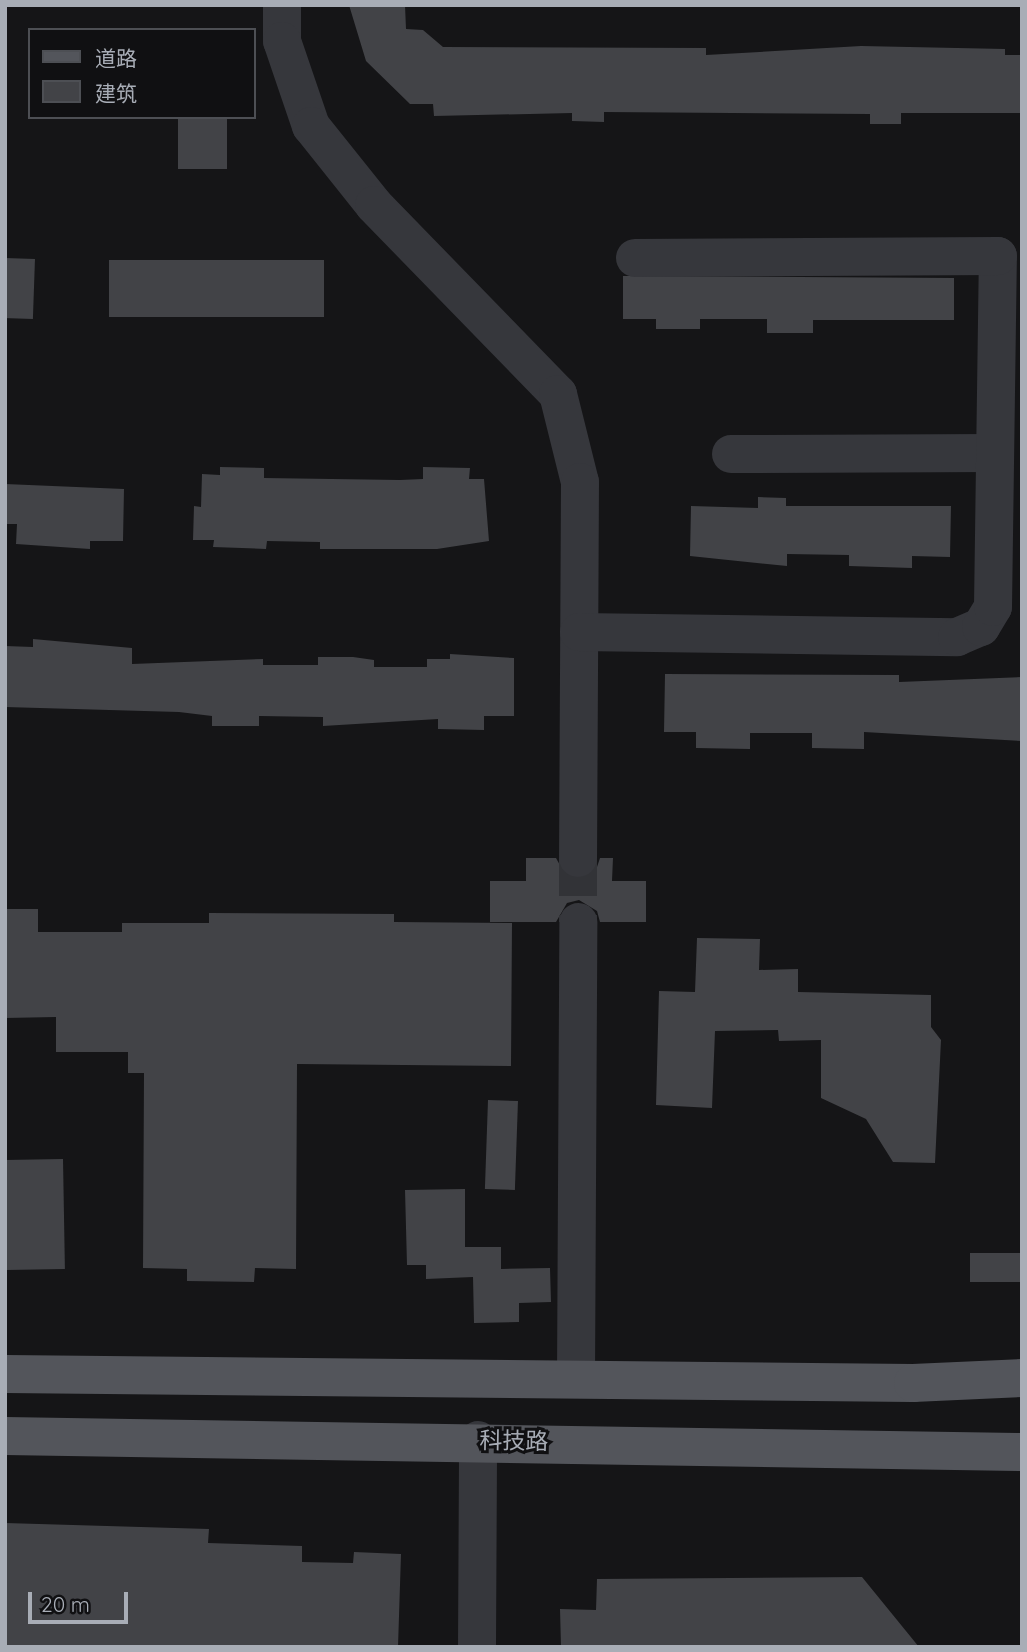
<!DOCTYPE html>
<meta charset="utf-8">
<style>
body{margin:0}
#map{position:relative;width:1027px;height:1652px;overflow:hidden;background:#151517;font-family:Quicksand,"Noto Sans SC",sans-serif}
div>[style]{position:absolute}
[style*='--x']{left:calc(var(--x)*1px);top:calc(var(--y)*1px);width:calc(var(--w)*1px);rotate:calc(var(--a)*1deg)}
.building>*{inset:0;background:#424347;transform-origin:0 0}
.minor-tunnel>*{height:38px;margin-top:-19px;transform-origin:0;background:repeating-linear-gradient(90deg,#323337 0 38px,transparent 0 57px)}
.minor>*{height:38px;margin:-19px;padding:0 19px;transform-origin:19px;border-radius:19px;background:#36373c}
.major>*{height:38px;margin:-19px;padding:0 19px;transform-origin:19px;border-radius:19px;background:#53555b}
span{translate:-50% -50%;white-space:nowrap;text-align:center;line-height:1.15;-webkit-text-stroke:6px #101012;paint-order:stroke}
.street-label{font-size:23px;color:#a8adb6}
.frame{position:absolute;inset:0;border:7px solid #a8adb6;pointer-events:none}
.legend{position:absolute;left:28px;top:28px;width:228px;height:91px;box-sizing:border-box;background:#101012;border:2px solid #4d4f54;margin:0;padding:9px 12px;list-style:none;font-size:21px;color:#a8adb6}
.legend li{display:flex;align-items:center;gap:14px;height:35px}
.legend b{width:35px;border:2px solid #4d4f54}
.scale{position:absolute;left:28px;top:1592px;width:100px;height:32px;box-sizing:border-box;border:4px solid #a8adb6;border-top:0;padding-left:9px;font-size:21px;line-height:24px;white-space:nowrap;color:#a8adb6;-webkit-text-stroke:5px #101012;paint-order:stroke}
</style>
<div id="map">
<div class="building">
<i style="clip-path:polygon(349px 5px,405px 5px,406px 29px,423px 30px,443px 47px,706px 48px,706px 55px,861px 46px,1005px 49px,1005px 55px,1022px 55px,1022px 113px,901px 113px,901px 124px,870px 124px,870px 114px,604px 112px,604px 122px,572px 121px,572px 113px,434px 116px,433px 104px,410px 104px,366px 61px)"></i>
<i style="left:178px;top:117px;width:49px;height:52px"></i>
<i style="left:5px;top:258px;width:30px;height:60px;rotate:2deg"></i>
<i style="left:109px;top:260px;width:215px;height:57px"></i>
<i style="clip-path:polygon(623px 276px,954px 278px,954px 320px,813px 320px,813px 333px,767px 333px,767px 319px,700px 319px,700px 329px,656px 329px,656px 319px,623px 319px)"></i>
<i style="clip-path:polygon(220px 467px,264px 468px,264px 478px,400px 480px,423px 479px,423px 467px,470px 468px,469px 479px,484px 479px,489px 541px,437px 549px,320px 549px,320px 542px,267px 541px,266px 549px,213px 547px,214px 540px,193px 540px,194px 506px,201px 507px,202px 474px,220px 475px)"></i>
<i style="clip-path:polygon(5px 484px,124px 489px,123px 541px,90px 541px,90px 549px,16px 544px,17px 524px,5px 524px)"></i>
<i style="clip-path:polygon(758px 497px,786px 498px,786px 506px,951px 506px,950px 557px,912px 556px,912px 568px,849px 566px,849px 555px,787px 554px,787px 566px,690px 556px,691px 506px,758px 508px)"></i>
<i style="clip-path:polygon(33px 639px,132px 648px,132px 664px,263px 659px,263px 665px,318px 665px,318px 657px,353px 657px,374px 660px,374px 667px,427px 667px,427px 659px,450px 659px,450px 654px,514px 658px,514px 716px,484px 716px,484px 730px,438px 729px,438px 719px,323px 726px,323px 717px,259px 716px,259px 726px,212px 726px,212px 716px,179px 712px,5px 707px,5px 646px,33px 647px)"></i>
<i style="clip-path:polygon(665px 674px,899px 675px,899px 682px,1022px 677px,1022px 741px,864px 732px,864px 749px,812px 748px,812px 733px,750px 733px,750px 749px,696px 748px,696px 732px,664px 732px)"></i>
<i style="clip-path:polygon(526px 858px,556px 858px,566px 876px,579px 880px,596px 870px,600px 858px,613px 858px,612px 881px,646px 881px,646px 922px,600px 922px,597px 911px,579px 900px,567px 903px,556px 922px,490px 922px,490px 881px,526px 881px)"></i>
<i style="clip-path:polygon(5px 909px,38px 909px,38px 932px,122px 932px,122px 923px,209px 923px,209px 913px,394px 914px,394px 922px,512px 923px,511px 1066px,297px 1064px,296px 1269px,255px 1268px,254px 1282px,187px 1281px,187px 1269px,143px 1268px,144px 1073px,128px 1073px,128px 1052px,56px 1052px,56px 1017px,5px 1018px)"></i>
<i style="clip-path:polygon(697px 938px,760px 939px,759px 970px,798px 969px,798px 992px,931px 995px,931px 1027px,941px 1040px,935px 1163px,893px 1162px,866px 1119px,821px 1098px,821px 1040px,779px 1041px,778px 1030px,715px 1031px,712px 1108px,656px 1105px,659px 991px,695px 992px)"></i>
<i style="left:488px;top:1100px;width:30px;height:89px;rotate:2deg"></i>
<i style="left:63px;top:1159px;width:110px;height:58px;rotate:89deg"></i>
<i style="clip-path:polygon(465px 1189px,465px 1247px,501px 1247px,501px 1269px,550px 1268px,551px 1302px,519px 1303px,519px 1322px,474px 1323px,473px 1277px,426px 1279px,426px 1265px,407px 1265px,405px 1190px)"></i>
<i style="left:970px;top:1253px;width:50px;height:29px"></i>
<i style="clip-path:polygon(5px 1523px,209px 1529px,208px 1543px,302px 1546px,302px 1562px,353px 1563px,354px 1552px,401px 1554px,398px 1647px,5px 1647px)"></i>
<i style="clip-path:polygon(862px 1577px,919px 1647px,561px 1647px,560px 1609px,596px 1610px,597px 1579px)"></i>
</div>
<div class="minor-tunnel">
<i style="--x:578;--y:858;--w:64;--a:90"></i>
</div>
<div class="minor">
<i style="--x:282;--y:5;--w:36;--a:90"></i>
<i style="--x:282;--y:41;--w:90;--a:71.2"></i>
<i style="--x:311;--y:126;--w:101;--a:51.4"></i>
<i style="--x:374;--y:205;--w:264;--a:45.8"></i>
<i style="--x:558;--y:394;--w:91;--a:76"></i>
<i style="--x:580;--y:482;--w:376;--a:90.3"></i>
<i style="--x:731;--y:454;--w:264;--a:-0.2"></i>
<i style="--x:579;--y:632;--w:378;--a:0.8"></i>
<i style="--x:957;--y:637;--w:26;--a:-23"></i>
<i style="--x:981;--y:627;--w:23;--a:-59"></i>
<i style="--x:993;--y:607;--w:351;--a:-89.2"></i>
<i style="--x:998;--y:256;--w:363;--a:179.7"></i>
<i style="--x:576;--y:1377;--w:455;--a:-89.7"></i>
<i style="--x:477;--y:1647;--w:207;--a:-89.7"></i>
</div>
<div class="major">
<i style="--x:5;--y:1374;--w:908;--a:0.57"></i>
<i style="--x:913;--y:1383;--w:109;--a:-2.6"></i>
<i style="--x:5;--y:1436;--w:1017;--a:0.9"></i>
</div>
<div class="street-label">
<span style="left:514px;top:1441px;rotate:1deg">科技路</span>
</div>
<div class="frame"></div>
<ul class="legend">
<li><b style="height:9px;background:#53555b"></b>道路</li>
<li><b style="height:19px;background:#424347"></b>建筑</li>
</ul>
<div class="scale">20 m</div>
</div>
